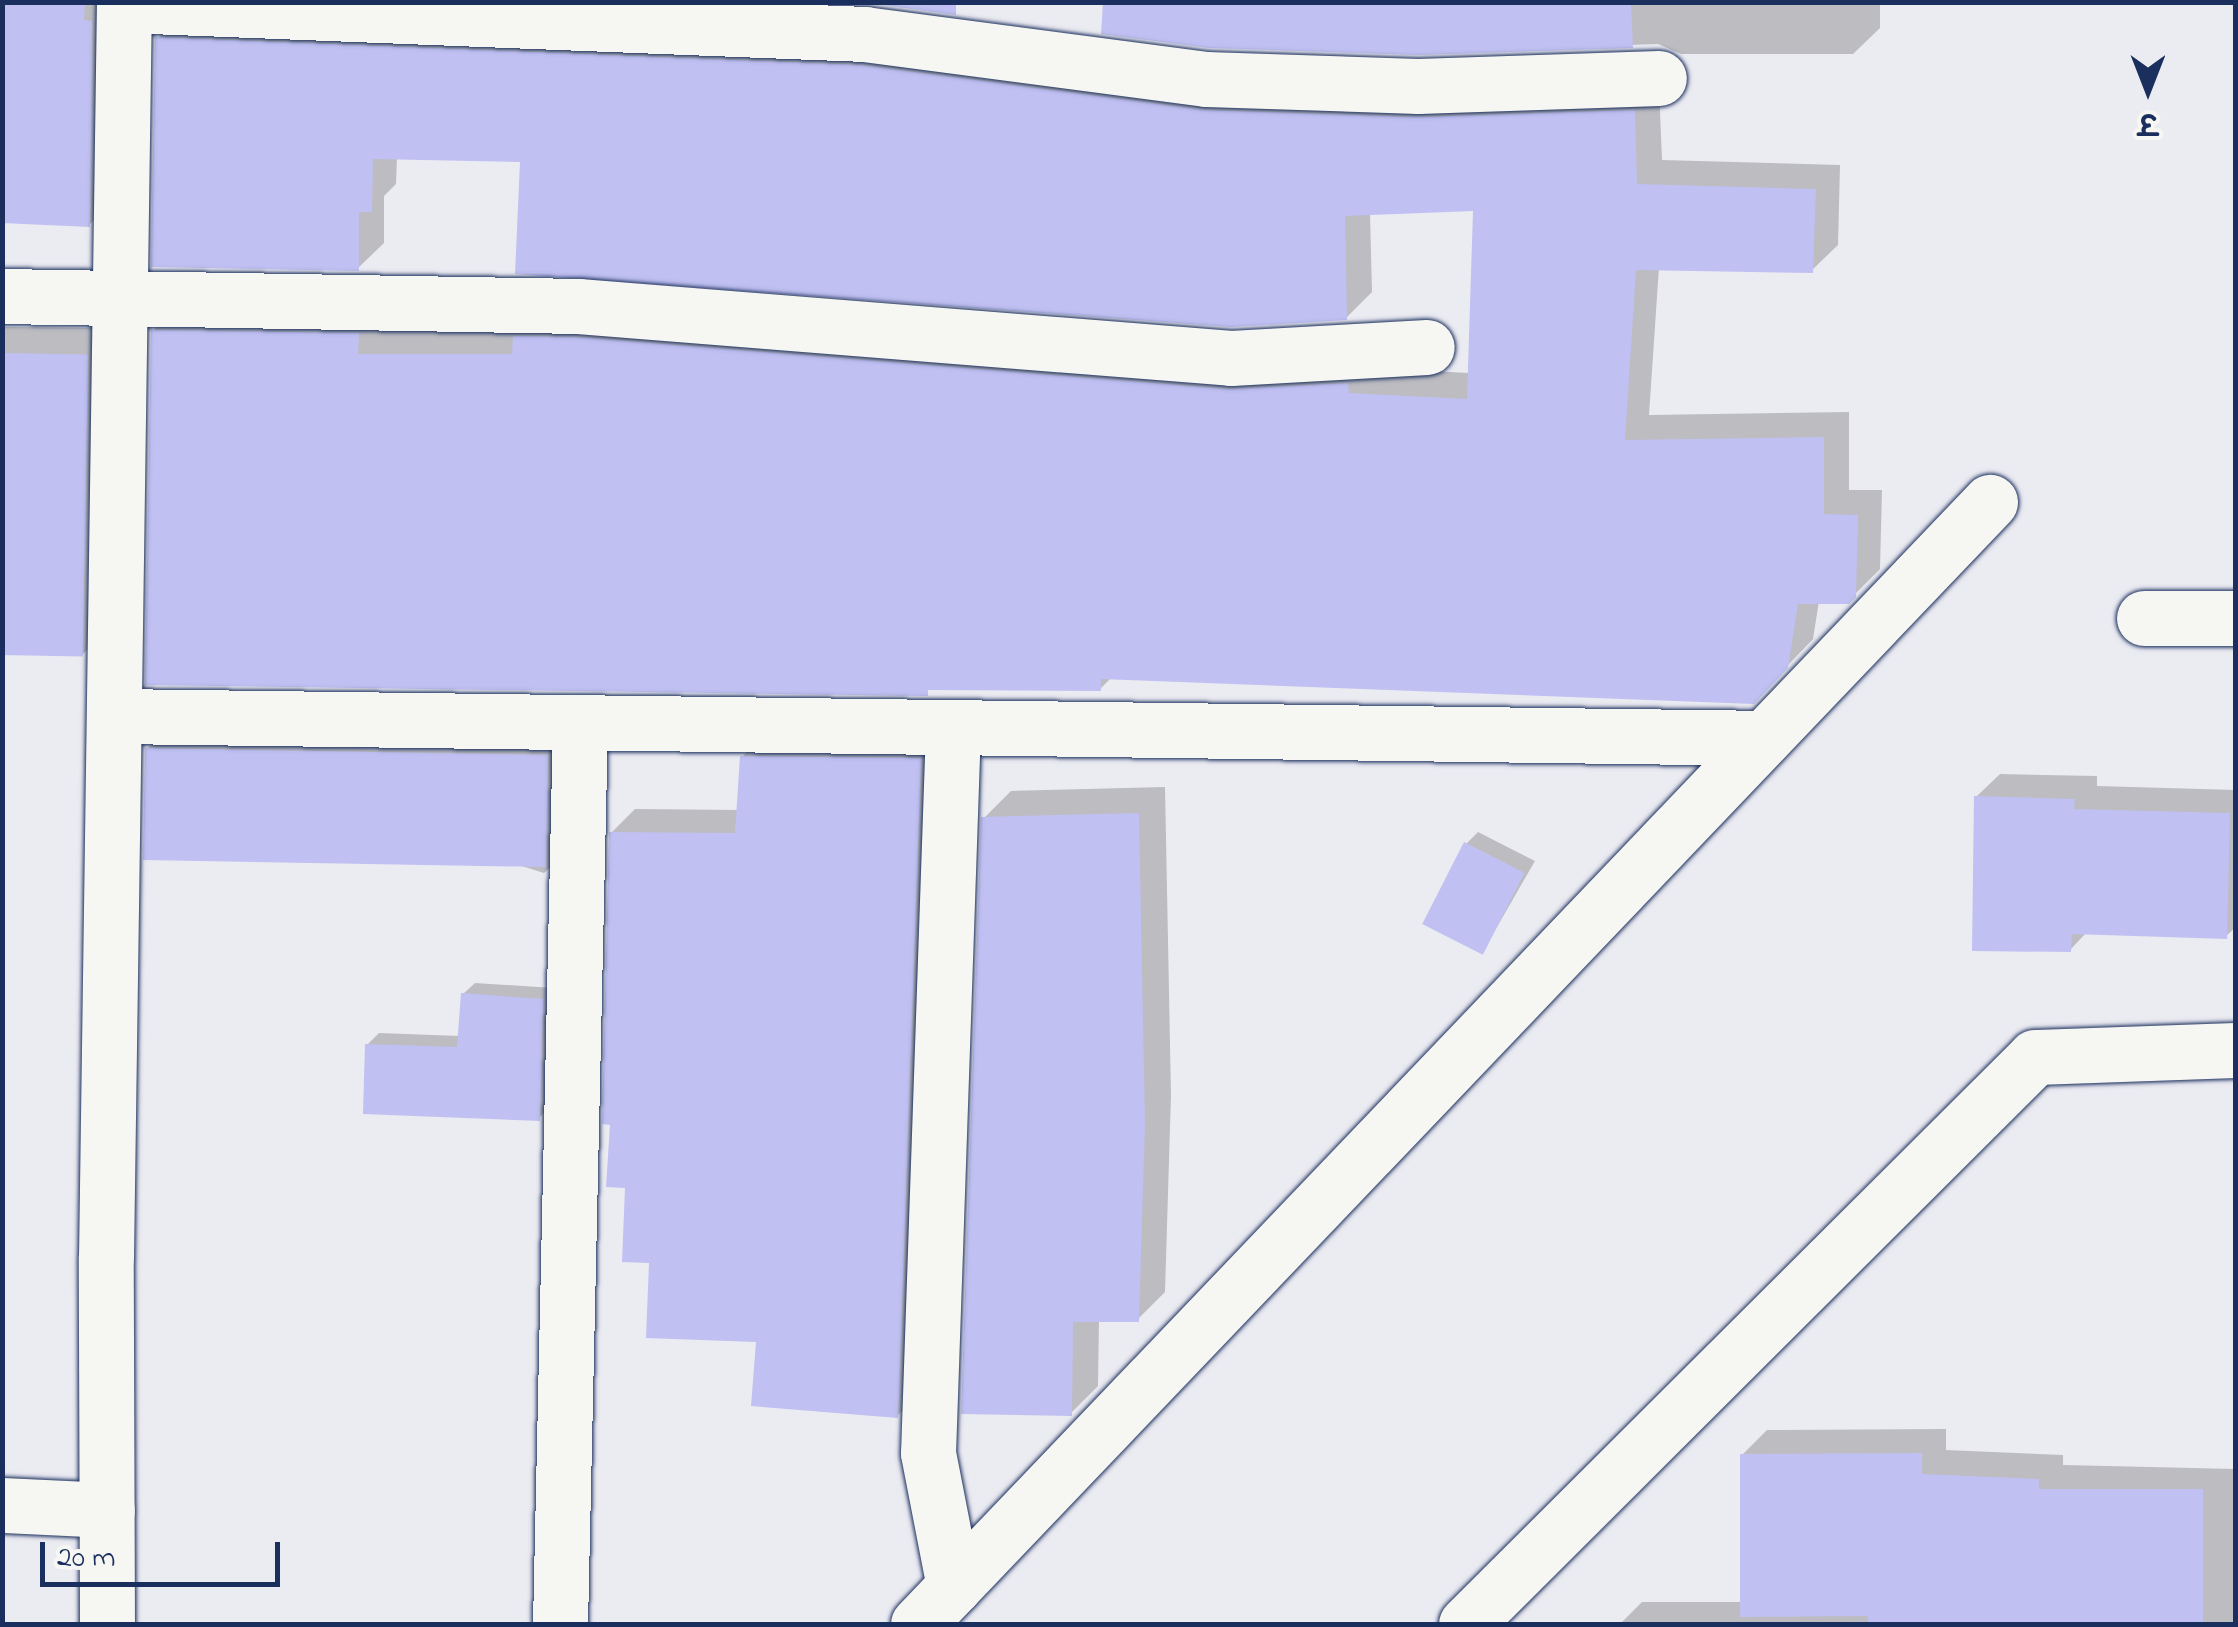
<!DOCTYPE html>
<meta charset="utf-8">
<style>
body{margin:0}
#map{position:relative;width:2238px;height:1627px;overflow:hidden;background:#ebebf2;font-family:"Indie Flower","Playpen Sans Deva",sans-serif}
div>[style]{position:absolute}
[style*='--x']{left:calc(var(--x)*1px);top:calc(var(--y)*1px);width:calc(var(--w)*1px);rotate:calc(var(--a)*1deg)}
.shadow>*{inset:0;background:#0003}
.building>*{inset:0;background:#c0c0f2;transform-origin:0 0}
.roads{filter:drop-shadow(0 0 2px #1b2f5e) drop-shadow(0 0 2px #1b2f5e)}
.street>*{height:55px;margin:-27.5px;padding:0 27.5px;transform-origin:27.5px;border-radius:27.5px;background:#f6f6f2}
span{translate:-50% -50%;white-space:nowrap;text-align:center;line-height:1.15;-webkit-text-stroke:8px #f6f6f2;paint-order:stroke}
.frame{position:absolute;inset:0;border:5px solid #1b2f5e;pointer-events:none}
.north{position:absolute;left:2098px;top:40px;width:100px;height:100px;-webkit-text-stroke:8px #f6f6f2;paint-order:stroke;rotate:180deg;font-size:28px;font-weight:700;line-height:40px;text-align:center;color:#1b2f5e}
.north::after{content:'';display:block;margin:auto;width:35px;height:45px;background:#1b2f5e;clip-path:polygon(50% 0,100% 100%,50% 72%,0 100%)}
.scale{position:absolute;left:40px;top:1542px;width:240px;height:45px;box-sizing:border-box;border:5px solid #1b2f5e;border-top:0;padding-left:12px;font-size:30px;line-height:35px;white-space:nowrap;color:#1b2f5e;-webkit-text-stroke:8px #f6f6f2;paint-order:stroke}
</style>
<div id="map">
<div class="shadow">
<i style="clip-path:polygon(2px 2px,117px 2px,115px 199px,89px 225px)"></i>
<i style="clip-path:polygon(1106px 2px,1880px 2px,1880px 28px,1853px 54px,1681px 54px,1658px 44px,1418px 52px)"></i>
<i style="clip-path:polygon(183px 13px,1659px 86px,1662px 160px,1840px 165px,1838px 245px,1812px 270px,1659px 267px,1649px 415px,1849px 412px,1849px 490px,1882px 490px,1880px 569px,1848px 601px,1819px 601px,1813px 639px,1753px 701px,1113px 676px,1100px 689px,153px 331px,179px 305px,523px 329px,1470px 373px,1475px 209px,1370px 213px,1372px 292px,1346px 318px,522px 160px,397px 157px,396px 184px,384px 196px,384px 243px,358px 268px,157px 39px)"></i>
<i style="clip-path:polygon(2px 327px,113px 328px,108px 629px,82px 655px,2px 653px)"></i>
<i style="clip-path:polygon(170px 725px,570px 731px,568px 850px,544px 873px,147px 749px)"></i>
<i style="clip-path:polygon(766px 733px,944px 735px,921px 1392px,897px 1416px,651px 1261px,613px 1122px,611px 833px,635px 809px,739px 810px,742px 757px)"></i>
<i style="clip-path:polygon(2000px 774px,2097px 776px,2097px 786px,2236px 790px,2236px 927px,2226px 936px,2087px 932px,2070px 950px,1976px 797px)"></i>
<i style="clip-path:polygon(1165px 787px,1171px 1095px,1165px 1292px,1138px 1319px,1099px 1319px,1098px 1386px,1071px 1413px,984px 818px,1011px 791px)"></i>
<i style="clip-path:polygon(1478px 832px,1535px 861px,1482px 953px,1466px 844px)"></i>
<i style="clip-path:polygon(475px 983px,553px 988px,550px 1107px,539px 1118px,367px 1045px,379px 1033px,460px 1036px,463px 994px)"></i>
<i style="clip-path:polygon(1946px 1429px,1946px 1450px,2063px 1455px,2063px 1465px,2236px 1469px,2236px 1624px,1620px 1624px,1642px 1602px,1742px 1602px,1742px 1455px,1767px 1430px)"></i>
</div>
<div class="building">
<i style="clip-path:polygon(2px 2px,85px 2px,84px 20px,92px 21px,90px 227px,2px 223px)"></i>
<i style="clip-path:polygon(858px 2px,956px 2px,956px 15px,868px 3px)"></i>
<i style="clip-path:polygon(1103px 2px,1631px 2px,1633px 48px,1418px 55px,1209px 48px,1101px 34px)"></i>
<i style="clip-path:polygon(155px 37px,861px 65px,1205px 110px,1419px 117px,1635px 110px,1637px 184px,1816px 189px,1813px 273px,1636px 270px,1625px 440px,1824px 437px,1824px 514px,1858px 515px,1856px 597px,1849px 604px,1798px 604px,1788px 668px,1754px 704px,1101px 679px,1101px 691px,928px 690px,928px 696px,145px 685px,151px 330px,359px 333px,358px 354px,512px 354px,513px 336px,576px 337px,1229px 389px,1348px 383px,1349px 393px,1467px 399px,1473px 211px,1345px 216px,1347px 320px,1231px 327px,515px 274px,520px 162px,373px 159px,372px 212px,359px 212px,359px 271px,151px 267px)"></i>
<i style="left:2px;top:353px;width:86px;height:302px;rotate:1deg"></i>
<i style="left:145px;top:748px;width:403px;height:112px;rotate:1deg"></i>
<i style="clip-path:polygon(740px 756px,921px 758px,898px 1418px,751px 1406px,756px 1342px,646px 1338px,649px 1263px,622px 1262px,625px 1188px,606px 1187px,610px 1125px,602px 1124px,609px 832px,735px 833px)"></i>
<i style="clip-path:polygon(1974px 796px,2075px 799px,2074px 809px,2230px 813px,2227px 939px,2072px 934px,2071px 952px,1972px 951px)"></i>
<i style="clip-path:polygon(1139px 813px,1145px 1123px,1139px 1322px,1073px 1322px,1072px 1416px,961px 1414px,981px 817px)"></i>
<i style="left:1464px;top:842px;width:68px;height:92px;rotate:27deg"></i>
<i style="clip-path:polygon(461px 993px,543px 999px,540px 1121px,363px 1114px,365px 1044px,457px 1047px)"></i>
<i style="clip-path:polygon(1922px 1453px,1922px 1474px,2039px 1479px,2039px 1489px,2203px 1489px,2203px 1624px,1868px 1624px,1868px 1616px,1740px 1617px,1740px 1454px)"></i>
</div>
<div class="roads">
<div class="street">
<i style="--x:124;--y:5;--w:741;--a:2.24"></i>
<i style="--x:864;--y:34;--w:345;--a:7.5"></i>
<i style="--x:1206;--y:79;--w:212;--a:1.9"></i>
<i style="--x:1418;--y:86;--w:241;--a:-1.9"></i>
<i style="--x:2;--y:296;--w:576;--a:0.99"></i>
<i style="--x:578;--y:306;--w:655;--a:4.55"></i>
<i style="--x:1231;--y:358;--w:196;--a:-3.2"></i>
<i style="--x:2144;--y:618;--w:92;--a:0"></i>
<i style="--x:114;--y:716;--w:1650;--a:0.76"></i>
<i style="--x:953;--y:727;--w:726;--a:91.97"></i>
<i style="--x:928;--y:1453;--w:136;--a:79"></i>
<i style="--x:2;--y:1505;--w:105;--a:2.7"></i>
<i style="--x:107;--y:1624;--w:367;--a:-90.2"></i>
<i style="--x:106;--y:1257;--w:1255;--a:-89.18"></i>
<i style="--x:560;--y:1624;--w:901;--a:-88.73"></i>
<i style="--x:918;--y:1624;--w:1552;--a:-46.31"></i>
<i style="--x:1466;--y:1624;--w:803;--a:-44.9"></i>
<i style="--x:2035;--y:1057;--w:201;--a:-2"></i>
</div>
</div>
<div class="frame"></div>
<div class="north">उ</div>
<div class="scale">20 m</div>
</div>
